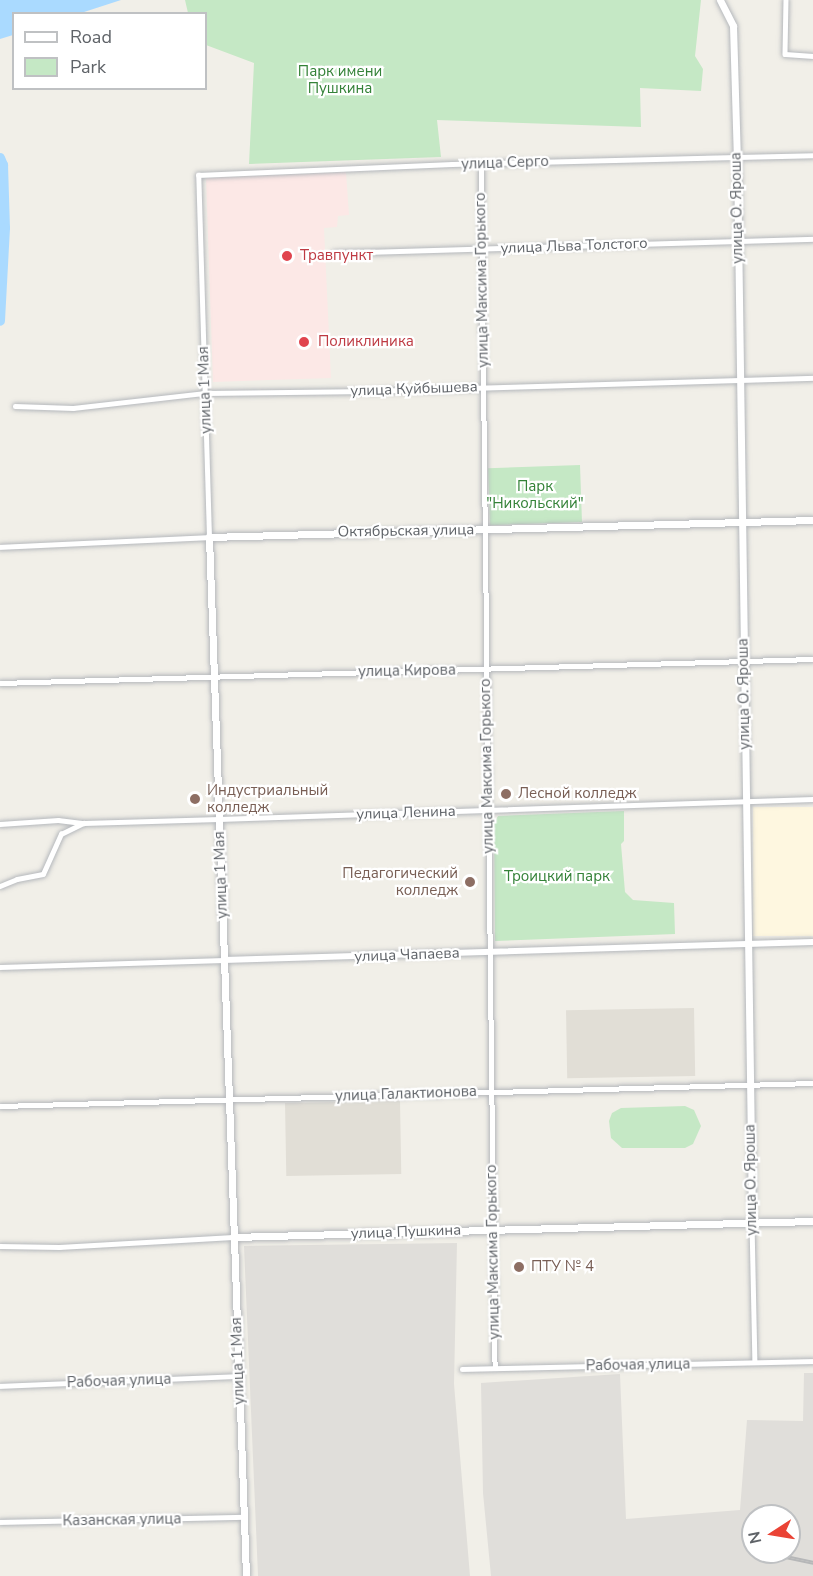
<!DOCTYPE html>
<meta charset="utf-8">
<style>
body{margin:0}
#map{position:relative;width:813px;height:1576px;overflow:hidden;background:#f1efe8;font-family:"Nunito Sans",sans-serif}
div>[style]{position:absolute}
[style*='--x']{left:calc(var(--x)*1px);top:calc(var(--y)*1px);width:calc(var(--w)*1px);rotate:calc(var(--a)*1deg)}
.commercial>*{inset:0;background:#fef7e0;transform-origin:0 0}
.industrial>*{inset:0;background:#e0deda}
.education>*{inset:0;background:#e1ded6;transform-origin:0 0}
.medical>*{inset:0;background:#fce8e6}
.green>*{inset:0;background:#c5e8c5;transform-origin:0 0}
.water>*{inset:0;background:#aadaff}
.river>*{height:10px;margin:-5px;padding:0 5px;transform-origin:5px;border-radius:5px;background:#aadaff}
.roads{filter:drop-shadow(0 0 2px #b5b8bc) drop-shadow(0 0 2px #b5b8bc)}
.minor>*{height:4.5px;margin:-2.25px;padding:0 2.25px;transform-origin:2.25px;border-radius:2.25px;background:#fff}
.tertiary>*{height:6px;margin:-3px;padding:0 3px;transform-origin:3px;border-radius:3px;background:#fff}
.secondary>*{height:7px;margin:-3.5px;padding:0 3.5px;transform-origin:3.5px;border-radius:3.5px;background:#fff}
.rail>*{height:4px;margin-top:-2px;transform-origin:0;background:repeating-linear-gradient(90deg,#fff 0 4.5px,#b6b7b8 0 9px);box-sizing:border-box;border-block:2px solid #b6b7b8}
.dots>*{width:16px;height:16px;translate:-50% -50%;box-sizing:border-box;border:3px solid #fff;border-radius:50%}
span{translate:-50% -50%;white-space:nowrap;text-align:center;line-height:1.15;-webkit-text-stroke:4.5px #fff;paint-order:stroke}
.park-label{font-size:15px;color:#348238}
.street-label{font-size:15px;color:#5f6368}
.health-label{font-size:15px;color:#be3a42}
.left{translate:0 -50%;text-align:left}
.education-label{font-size:15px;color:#785e54}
.right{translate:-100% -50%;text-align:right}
.legend{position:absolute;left:12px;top:12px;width:195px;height:78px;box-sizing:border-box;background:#fff;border:2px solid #bfc1c3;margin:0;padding:8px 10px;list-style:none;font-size:18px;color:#5f6368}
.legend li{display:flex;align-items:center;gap:12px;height:30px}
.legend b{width:30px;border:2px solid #bfc1c3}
.north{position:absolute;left:741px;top:1504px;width:60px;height:60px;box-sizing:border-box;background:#fff;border:2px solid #bfc1c3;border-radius:50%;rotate:258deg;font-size:16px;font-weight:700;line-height:24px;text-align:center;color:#5f6368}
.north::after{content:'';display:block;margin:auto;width:21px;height:27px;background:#ea4335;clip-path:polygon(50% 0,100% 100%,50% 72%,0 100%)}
</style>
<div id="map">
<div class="commercial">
<i style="left:813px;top:807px;width:129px;height:60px;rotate:90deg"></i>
</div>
<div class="industrial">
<i style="clip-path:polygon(457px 1243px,454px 1384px,470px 1576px,258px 1576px,244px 1246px)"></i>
<i style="clip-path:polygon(evenodd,804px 1373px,813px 1373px,813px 1576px,491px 1576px,483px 1493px,481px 1383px,620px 1374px,626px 1519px,740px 1510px,747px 1420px,803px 1421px,804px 1373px,753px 1516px,789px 1516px,789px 1552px,753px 1552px,753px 1516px)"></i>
</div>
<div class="education">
<i style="left:694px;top:1008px;width:68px;height:128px;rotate:89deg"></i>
<i style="left:400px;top:1101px;width:73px;height:115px;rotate:89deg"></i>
</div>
<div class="medical">
<i style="clip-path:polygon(346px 172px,349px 215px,338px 216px,337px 227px,324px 228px,331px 378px,213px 382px,206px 178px)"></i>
</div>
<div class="green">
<i style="clip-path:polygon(185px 0,701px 0,695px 56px,703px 69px,701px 91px,640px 88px,641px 127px,437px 120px,441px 157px,249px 164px,254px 63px,206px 45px,206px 14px,188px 13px)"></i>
<i style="left:580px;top:465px;width:57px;height:92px;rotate:88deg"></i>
<i style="clip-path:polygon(624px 811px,624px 841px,621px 844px,625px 892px,633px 900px,674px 903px,675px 934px,495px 941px,494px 823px,498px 816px)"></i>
<i style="clip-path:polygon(685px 1106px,694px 1110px,701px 1126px,693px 1144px,685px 1148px,622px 1148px,611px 1138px,609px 1121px,612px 1113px,621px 1108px)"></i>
</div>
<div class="water">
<i style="clip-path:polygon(0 0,121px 0,81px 13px,14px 14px,13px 35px,0 39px)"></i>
</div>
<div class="river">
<i style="--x:0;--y:158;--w:8;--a:67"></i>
<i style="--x:3;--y:165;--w:63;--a:88.2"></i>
<i style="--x:5;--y:228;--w:93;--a:93.1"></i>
</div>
<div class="roads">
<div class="minor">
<i style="--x:786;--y:0;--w:54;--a:91.1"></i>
<i style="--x:785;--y:54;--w:28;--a:4"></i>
<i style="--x:481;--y:163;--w:1205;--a:89.33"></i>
<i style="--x:334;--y:253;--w:479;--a:-1.7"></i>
<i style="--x:15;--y:406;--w:58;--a:2"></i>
<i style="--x:73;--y:408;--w:133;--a:-6.5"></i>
<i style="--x:205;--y:393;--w:166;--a:-0.7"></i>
<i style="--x:371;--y:391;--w:442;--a:-1.7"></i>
<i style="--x:0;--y:547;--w:209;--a:-2.7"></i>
<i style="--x:209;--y:537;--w:362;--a:-91.7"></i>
<i style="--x:198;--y:175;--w:254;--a:-2.5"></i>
<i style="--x:452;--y:164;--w:361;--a:-1.4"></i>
<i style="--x:0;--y:683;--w:813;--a:-1.69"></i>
<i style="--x:0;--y:824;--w:58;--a:-3.9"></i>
<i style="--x:58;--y:820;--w:26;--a:7"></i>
<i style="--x:84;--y:823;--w:135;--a:-1.7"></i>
<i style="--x:219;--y:819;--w:594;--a:-1.93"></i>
<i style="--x:0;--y:886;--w:18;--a:-22"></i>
<i style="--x:17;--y:879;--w:26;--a:-11"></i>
<i style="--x:43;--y:874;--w:44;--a:-65.8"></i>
<i style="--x:61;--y:834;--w:25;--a:-26"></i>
<i style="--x:0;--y:967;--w:224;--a:-1.8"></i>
<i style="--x:0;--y:1106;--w:813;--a:-1.62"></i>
<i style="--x:752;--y:1223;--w:139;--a:88.8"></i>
<i style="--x:0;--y:1246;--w:59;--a:1"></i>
<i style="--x:59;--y:1247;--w:174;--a:-3.3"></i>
<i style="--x:462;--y:1369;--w:351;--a:-1.3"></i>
<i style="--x:0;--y:1386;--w:239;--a:-2.4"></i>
<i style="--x:0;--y:1522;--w:244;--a:-1.2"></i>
</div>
<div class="tertiary">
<i style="--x:224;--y:960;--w:589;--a:-1.75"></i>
</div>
<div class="secondary">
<i style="--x:720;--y:0;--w:29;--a:63"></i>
<i style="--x:733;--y:26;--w:131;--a:88.3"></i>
<i style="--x:737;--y:157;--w:1066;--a:89.19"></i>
<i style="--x:233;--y:1237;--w:580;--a:-1.58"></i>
<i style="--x:246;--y:1576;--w:1040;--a:-92.04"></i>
<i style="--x:209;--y:537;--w:604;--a:-1.61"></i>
</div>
</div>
<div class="rail">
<i style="--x:781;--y:1556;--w:33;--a:12"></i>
</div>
<div class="dots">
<i style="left:287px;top:256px;background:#e0444e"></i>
<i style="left:304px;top:342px;background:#e0444e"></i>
<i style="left:506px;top:794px;background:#8d6e63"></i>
<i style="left:195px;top:799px;background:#8d6e63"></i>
<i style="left:470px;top:882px;background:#8d6e63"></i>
<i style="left:519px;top:1267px;background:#8d6e63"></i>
</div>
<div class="park-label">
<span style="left:340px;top:80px">Парк имени<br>Пушкина</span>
<span style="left:535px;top:495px">Парк<br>"Никольский"</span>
<span style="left:557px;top:877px">Троицкий парк</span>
</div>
<div class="street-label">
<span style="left:505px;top:163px;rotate:-2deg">улица Серго</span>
<span style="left:737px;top:208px;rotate:-91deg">улица О. Яроша</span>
<span style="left:574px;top:246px;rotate:-2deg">улица Льва Толстого</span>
<span style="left:482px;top:280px;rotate:-91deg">улица Максима Горького</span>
<span style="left:414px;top:389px;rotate:-2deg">улица Куйбышева</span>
<span style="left:205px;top:390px;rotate:-92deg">улица 1 Мая</span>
<span style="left:406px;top:531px;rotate:-1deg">Октябрьская улица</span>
<span style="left:407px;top:671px;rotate:-1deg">улица Кирова</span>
<span style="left:744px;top:694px;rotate:-91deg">улица О. Яроша</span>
<span style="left:487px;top:766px;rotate:-91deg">улица Максима Горького</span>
<span style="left:406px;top:813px;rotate:-2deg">улица Ленина</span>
<span style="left:221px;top:875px;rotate:-92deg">улица 1 Мая</span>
<span style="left:407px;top:955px;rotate:-2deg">улица Чапаева</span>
<span style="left:406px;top:1094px;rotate:-2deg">улица Галактионова</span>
<span style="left:751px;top:1180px;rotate:-91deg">улица О. Яроша</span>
<span style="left:406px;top:1232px;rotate:-2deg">улица Пушкина</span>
<span style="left:493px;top:1252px;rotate:-91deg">улица Максима Горького</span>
<span style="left:238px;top:1361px;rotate:-92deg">улица 1 Мая</span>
<span style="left:638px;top:1365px;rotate:-1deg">Рабочая улица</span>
<span style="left:119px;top:1381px;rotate:-2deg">Рабочая улица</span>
<span style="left:122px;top:1520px;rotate:-1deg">Казанская улица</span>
</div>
<div class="health-label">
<span class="left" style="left:300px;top:256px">Травпункт</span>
<span class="left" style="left:318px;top:342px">Поликлиника</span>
</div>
<div class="education-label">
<span class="left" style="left:207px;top:799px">Индустриальный<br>колледж</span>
<span class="left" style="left:518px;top:794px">Лесной колледж</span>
<span class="right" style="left:458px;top:882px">Педагогический<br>колледж</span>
<span class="left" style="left:531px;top:1267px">ПТУ № 4</span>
</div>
<ul class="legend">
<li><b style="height:8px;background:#fff"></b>Road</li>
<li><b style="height:16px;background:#c5e8c5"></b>Park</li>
</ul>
<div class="north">N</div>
</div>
